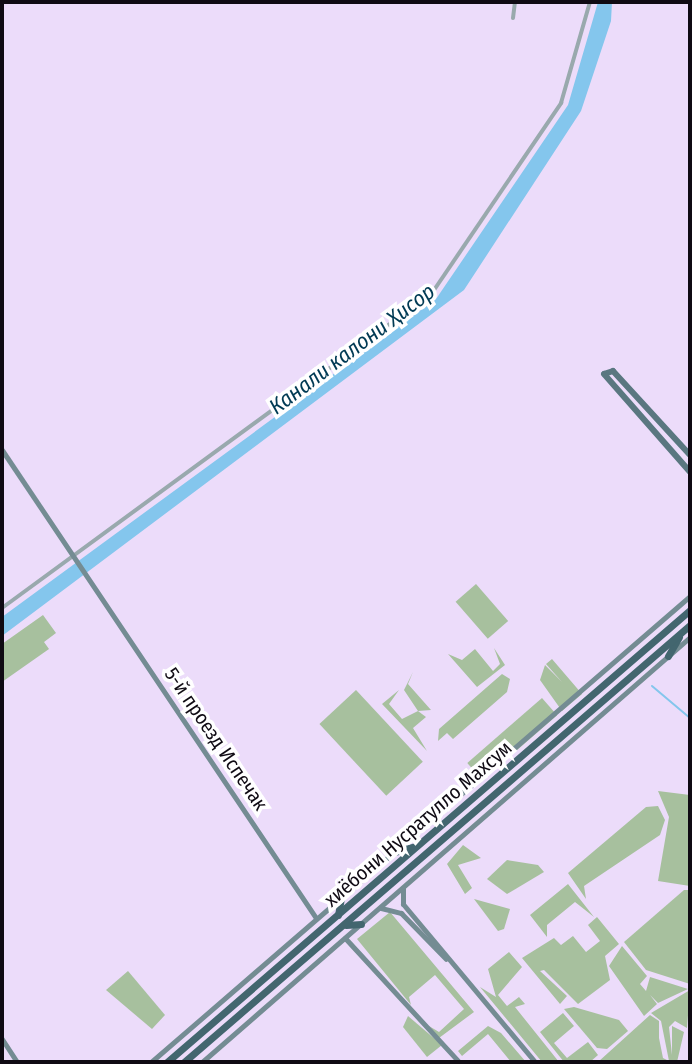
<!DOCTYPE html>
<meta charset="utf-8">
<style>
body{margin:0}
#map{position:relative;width:692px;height:1064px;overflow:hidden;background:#ecdcfa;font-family:"Fira Sans Condensed",sans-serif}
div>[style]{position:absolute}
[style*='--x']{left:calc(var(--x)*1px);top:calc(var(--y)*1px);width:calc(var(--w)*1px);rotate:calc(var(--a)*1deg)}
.green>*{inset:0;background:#a7c09e;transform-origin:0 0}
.water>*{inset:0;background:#84c6ed}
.stream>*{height:2px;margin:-1px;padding:0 1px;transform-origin:1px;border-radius:1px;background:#84c6ed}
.street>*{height:4px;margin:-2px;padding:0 2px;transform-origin:2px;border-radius:2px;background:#99a9ad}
.secondary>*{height:5px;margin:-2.5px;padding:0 2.5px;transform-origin:2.5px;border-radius:2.5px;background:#748c93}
.primary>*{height:6px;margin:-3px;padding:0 3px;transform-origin:3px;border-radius:3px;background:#5a7780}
.highway>*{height:7px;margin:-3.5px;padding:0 3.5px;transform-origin:3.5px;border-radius:3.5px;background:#43666f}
span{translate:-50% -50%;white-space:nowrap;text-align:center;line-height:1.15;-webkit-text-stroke:7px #fff;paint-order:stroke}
.street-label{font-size:20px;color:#0f0a13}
.water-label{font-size:22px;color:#003a54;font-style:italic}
.frame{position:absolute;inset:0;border:4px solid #0f0a13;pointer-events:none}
</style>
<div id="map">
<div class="green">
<i style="left:476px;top:584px;width:49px;height:27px;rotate:49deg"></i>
<i style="clip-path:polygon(43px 615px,56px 633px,44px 642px,49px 649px,2px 682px,2px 644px)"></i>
<i style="clip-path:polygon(494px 648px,505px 665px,477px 687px,448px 654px,462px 660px,475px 649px,493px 671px,500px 664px)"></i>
<i style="clip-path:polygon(552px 659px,582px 694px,562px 711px,540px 680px,545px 665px,562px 682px,546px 664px)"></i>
<i style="clip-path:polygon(413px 672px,408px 684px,431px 710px,418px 711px,426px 717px,413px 728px,427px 751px,382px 704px,399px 690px,389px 704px,402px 719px,418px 711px,404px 690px)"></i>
<i style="clip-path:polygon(502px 674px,510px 679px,507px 692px,453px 739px,447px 733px,438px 741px,439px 729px)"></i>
<i style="left:356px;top:690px;width:98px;height:50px;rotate:47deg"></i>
<i style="left:542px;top:698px;width:23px;height:99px;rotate:49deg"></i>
<i style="clip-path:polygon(658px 791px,690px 795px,690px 886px,658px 881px,669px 817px)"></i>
<i style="clip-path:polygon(658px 806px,665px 820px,660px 835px,584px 886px,586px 899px,568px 873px,646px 807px)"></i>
<i style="clip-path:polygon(463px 845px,481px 858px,458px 865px,472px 888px,465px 894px,447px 864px)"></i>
<i style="clip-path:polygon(507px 860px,538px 865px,544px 872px,507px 894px,487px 879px)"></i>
<i style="clip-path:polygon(568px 884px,594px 917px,575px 902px,547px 925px,547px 937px,530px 915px)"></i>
<i style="clip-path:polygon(684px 890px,690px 890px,690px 984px,646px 970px,624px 942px)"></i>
<i style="clip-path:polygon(474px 899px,510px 909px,504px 929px,498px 931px)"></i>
<i style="clip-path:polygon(390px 912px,474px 1012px,439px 1038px,429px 1026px,439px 1032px,464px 1009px,435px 975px,409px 997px,411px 1005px,357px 939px)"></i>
<i style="clip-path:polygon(597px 917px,619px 944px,605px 956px,610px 980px,578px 1004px,544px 970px,540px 971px,567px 996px,560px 1004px,522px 958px,554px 938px,561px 945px,573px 936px,586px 952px,600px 941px,588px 925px)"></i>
<i style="clip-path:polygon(622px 946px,647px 976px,640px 984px,646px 991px,650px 977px,688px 989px,658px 1003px,650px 995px,657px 1004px,644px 1016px,609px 966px)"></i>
<i style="clip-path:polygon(509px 952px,522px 967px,498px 995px,507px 1006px,519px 997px,525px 1004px,515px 1007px,559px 1062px,542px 1062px,480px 987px,496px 997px,488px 969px)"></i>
<i style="clip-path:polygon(128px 971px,165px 1015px,152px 1029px,106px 990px)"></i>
<i style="clip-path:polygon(690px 990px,687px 1028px,675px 1021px,669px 1027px,672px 1055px,672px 1026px,684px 1032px,677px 1062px,598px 1062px,650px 1015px,659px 1021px,659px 1038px,663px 1058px,669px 1061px,661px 1021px,651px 1013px)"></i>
<i style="clip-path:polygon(574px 1007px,619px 1020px,628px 1031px,607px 1049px,597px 1048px,564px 1009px)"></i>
<i style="clip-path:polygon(563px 1013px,574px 1026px,554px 1043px,567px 1058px,588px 1042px,598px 1055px,590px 1062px,564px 1062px,540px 1032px)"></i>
<i style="clip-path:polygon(408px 1016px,442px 1045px,427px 1057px,403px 1027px)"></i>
<i style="clip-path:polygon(488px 1026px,501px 1033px,526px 1062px,511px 1062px,488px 1034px,462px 1056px,458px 1051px)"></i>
</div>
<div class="water">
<i style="clip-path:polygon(598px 2px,612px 2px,611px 21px,581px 111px,464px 290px,2px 636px,2px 617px,436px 299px,568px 105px)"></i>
</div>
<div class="stream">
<i style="--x:652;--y:686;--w:50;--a:40.1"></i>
</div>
<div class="street">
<i style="--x:513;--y:18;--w:16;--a:-83"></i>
<i style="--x:2;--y:608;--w:533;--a:-36.22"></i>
<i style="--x:432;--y:293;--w:230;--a:-55.8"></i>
<i style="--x:561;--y:103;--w:105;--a:-74"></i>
</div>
<div class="secondary">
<i style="--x:2;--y:450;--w:564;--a:56.14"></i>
<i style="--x:403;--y:888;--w:16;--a:90"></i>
<i style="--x:403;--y:904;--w:206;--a:50.1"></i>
<i style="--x:381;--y:908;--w:21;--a:14"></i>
<i style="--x:401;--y:913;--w:64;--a:45.6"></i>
<i style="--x:345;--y:938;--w:168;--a:47.4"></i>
<i style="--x:2;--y:1039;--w:27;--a:57"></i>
<i style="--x:151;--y:1062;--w:713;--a:-40.85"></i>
<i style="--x:202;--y:1062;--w:647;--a:-41.05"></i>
</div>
<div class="primary">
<i style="--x:690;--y:455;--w:114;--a:-132.5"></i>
<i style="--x:613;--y:371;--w:9;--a:162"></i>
<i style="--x:604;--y:374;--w:130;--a:48.7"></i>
</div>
<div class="highway">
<i style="--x:668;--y:656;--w:22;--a:-60"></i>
<i style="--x:392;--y:853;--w:24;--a:-17"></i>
<i style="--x:338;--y:915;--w:17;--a:-80"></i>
<i style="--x:346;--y:925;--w:15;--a:-4"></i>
<i style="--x:167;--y:1062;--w:691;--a:-40.84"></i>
<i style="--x:184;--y:1062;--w:669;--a:-40.82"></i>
</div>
<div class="street-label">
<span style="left:216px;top:739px;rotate:56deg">5-й проезд Испечак</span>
<span style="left:418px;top:824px;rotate:-41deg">хиёбони Нусратулло Махсум</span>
</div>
<div class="water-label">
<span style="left:352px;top:349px;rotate:-37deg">Канали калони Ҳисор</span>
</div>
<div class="frame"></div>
</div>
